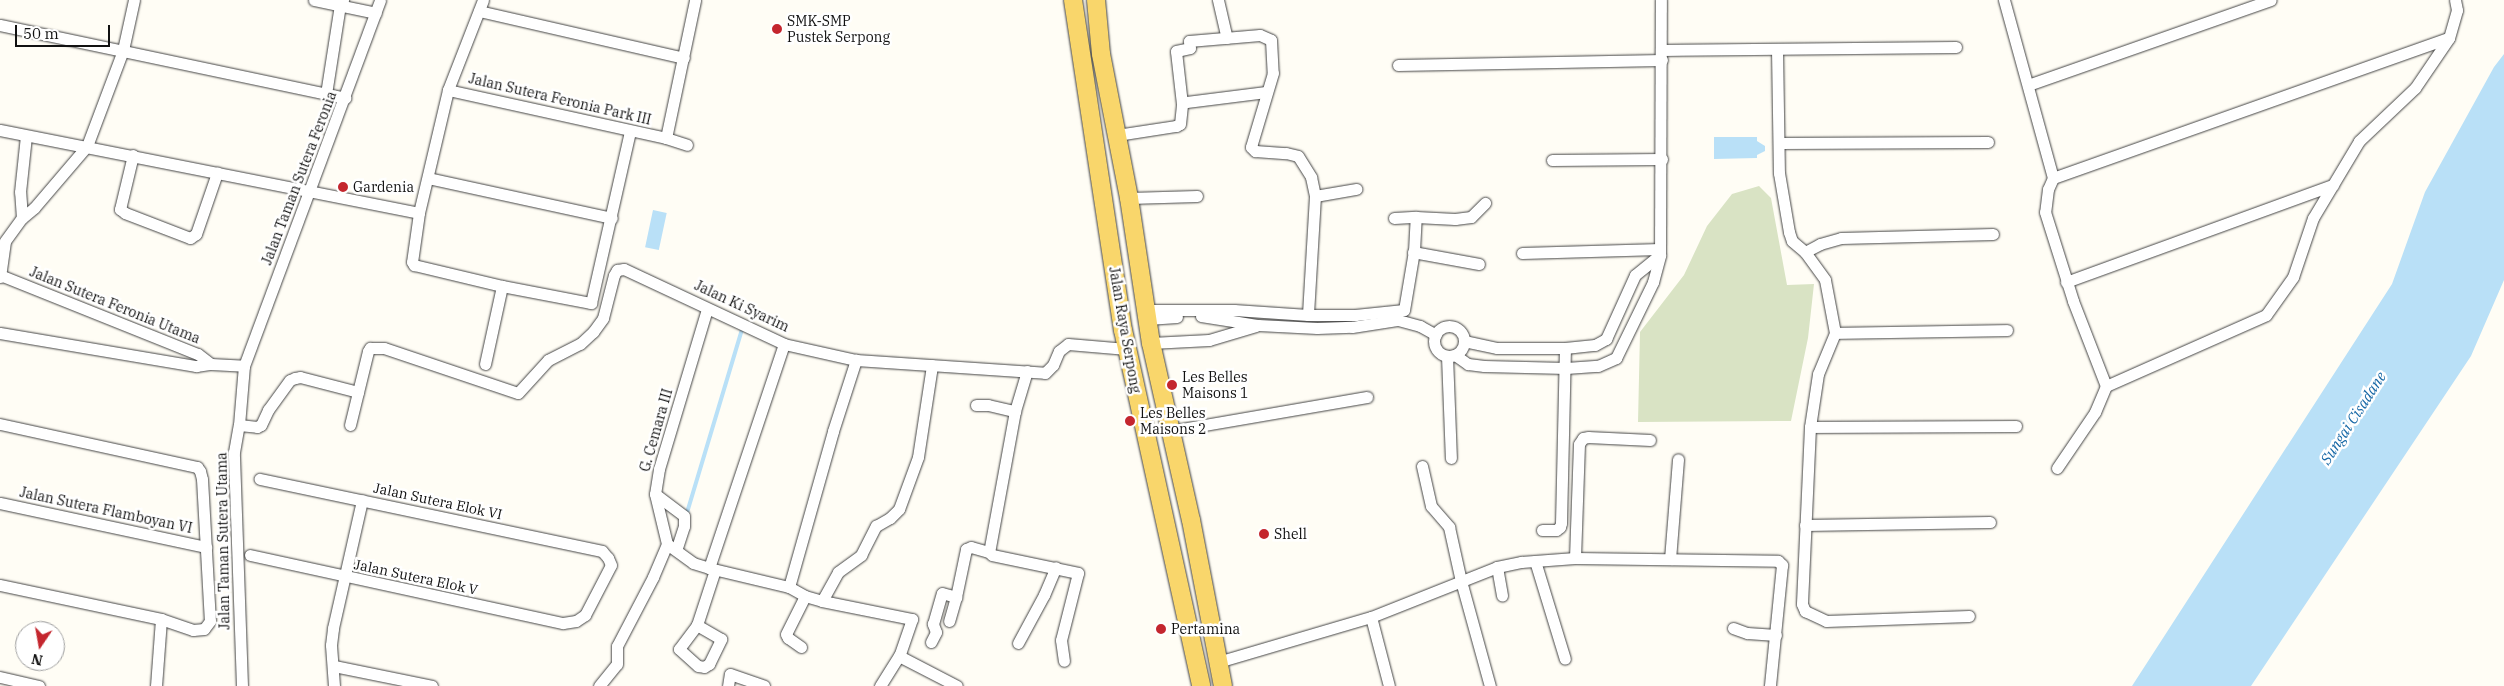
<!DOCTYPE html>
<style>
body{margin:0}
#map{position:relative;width:2504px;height:686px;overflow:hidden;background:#fffdf5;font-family:"IBM Plex Serif",serif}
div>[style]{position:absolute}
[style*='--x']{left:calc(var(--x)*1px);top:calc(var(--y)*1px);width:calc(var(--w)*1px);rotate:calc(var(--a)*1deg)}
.cemetery>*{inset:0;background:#d9e3c4}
.water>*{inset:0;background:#b9e0f7;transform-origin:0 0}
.stream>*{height:4px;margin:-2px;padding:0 2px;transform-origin:2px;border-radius:2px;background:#b9e0f7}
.roads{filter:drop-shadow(0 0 1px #444) drop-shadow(0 0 1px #444)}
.minor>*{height:11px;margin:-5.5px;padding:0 5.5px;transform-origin:5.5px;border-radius:5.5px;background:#fff}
.minor>.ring{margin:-5.5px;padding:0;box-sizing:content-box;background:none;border:11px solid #fff;border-radius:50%}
.primary>*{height:18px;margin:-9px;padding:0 9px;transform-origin:9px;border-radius:9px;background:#f9d66b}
.dots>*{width:14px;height:14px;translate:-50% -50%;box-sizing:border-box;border:2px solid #fff;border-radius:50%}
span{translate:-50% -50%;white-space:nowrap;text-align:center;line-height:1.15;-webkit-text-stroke:5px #fff;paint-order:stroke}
.poi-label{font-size:14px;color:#111}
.left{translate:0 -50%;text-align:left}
.street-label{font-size:14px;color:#111}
.water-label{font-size:15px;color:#1768a6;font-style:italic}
.north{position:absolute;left:15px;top:621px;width:50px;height:50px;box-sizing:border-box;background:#fff;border:1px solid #a0a0a0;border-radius:50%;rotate:192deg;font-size:14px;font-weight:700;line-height:20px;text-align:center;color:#111}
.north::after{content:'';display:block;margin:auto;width:18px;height:22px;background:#c4262e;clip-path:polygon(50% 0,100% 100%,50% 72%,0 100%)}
.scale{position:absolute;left:15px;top:25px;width:95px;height:22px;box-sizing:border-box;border:2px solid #111;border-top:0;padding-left:6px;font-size:15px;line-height:18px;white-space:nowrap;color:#111;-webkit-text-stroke:4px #fff;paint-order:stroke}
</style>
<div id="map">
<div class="cemetery">
<i style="clip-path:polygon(1759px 186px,1771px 198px,1787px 285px,1814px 284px,1808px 338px,1791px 421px,1638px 422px,1640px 332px,1684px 275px,1707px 226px,1732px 194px)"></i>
</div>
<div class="water">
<i style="clip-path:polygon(2504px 54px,2504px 280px,2471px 356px,2251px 686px,2132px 686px,2392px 284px,2425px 192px,2494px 67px)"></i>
<i style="clip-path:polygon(1714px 137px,1757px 137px,1757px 141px,1765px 146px,1765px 151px,1757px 155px,1757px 158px,1714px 159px)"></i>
<i style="left:653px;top:210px;width:14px;height:38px;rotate:12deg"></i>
</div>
<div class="stream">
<i style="--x:686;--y:516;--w:198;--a:-73.3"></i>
</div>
<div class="roads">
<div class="minor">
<i style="--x:314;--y:0;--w:63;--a:11.8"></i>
<i style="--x:483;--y:0;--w:97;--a:111.3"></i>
<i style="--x:448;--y:90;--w:126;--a:103.3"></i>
<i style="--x:419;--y:213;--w:49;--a:98.1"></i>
<i style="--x:412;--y:262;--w:4;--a:56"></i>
<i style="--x:414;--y:265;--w:90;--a:13.4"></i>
<i style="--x:502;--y:286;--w:91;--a:10.8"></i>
<i style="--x:591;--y:303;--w:176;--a:-77.2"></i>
<i style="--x:1218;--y:0;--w:39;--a:77"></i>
<i style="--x:2004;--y:0;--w:185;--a:74.6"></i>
<i style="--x:2053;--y:178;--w:12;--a:114"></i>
<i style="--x:2048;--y:189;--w:23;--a:97"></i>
<i style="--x:2045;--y:212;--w:93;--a:72.5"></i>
<i style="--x:2073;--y:301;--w:91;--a:68.8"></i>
<i style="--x:2106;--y:386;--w:175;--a:-23.9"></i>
<i style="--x:2266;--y:315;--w:47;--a:-54.6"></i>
<i style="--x:2293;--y:277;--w:62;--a:-71.3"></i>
<i style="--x:2313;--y:218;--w:90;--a:-59.1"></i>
<i style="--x:2359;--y:141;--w:77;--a:-43.4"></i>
<i style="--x:2415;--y:88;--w:60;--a:-55.8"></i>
<i style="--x:2449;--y:38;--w:29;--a:-74"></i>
<i style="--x:2457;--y:10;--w:10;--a:-101"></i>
<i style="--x:479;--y:11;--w:210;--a:12.9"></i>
<i style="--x:0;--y:25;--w:353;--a:11.9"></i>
<i style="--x:1777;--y:49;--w:124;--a:89.1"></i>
<i style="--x:1779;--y:173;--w:60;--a:80.4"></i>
<i style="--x:1789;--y:232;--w:9;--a:72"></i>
<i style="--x:1792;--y:241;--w:17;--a:40"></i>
<i style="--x:1805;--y:252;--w:34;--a:54"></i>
<i style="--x:1825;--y:280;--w:54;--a:79.3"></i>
<i style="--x:1835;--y:333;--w:44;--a:112.5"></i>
<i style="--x:1818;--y:374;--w:54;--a:98.6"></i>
<i style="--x:1810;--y:427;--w:177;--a:92.6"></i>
<i style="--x:1802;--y:604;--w:8;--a:67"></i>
<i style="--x:1805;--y:611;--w:23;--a:25"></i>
<i style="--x:1826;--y:621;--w:143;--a:-2"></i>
<i style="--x:1662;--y:50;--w:294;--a:-0.6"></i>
<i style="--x:1398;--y:65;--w:264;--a:-1.1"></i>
<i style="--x:2028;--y:85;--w:257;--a:-19.3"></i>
<i style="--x:448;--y:90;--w:223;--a:12.4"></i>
<i style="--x:666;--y:138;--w:22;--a:18"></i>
<i style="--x:326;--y:94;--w:90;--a:-81.1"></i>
<i style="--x:340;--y:5;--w:6;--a:-59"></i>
<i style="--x:1182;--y:104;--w:53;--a:-96.5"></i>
<i style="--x:1176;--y:51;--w:14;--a:-12"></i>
<i style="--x:1190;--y:48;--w:7;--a:-98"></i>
<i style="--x:1189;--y:41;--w:71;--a:-4.8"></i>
<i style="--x:1260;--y:35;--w:12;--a:24"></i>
<i style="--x:1271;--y:40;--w:33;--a:87"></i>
<i style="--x:1273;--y:73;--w:77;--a:106.6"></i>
<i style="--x:1251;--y:147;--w:6;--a:45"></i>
<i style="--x:1255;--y:151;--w:31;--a:4"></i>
<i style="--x:1286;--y:153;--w:12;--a:14"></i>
<i style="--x:1298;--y:156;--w:25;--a:58"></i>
<i style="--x:1311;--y:177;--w:19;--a:78"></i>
<i style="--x:1315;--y:196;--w:119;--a:93.4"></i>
<i style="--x:0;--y:130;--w:427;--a:11.2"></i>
<i style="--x:1117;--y:135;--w:60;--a:-8.7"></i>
<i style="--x:1176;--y:126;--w:4;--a:-27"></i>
<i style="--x:1180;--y:124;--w:20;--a:-84"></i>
<i style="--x:1182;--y:104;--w:4;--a:-27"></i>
<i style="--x:1186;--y:102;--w:81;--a:-7.1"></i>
<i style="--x:666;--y:138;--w:141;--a:-78.1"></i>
<i style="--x:1779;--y:143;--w:209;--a:-0.3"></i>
<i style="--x:133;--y:155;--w:56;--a:103.5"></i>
<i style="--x:120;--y:209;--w:6;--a:39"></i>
<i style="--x:125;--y:213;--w:70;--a:21"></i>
<i style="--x:190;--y:238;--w:7;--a:-34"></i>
<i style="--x:196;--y:234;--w:65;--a:-71"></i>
<i style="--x:1552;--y:160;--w:110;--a:-0.5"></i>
<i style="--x:428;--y:178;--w:188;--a:12.3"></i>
<i style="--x:2053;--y:178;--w:420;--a:-19.5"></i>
<i style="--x:1315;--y:196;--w:42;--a:-9.7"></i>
<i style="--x:1129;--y:198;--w:68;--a:-1.7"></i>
<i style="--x:22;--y:218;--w:16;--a:-40"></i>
<i style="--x:34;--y:208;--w:82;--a:-49.5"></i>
<i style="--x:87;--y:146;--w:103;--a:-69.4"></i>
<i style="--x:123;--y:50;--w:51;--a:-77.6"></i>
<i style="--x:1394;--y:218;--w:22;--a:-3"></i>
<i style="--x:1413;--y:252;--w:67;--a:10.3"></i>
<i style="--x:1805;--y:252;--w:17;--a:-28"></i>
<i style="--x:1820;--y:244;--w:22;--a:-16"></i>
<i style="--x:1841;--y:238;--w:152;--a:-1.5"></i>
<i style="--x:1522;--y:253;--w:138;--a:-1.7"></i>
<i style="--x:0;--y:275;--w:213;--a:21.8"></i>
<i style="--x:198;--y:354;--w:16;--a:38"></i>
<i style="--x:0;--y:277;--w:36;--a:-82"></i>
<i style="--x:5;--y:241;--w:29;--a:-54"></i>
<i style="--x:22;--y:218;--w:26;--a:-94"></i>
<i style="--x:20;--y:192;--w:56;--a:-83.9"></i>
<i style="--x:2066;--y:282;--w:284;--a:-20"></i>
<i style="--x:707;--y:309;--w:167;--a:106.7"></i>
<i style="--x:659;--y:469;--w:25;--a:99"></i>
<i style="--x:655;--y:494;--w:51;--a:76.5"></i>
<i style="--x:667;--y:544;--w:32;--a:36"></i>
<i style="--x:693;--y:563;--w:17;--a:17"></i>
<i style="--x:709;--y:568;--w:82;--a:13.4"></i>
<i style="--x:789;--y:587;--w:162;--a:-74.2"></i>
<i style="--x:833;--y:431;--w:75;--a:-72.1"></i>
<i style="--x:1145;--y:310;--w:89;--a:0"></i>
<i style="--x:1234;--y:310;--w:74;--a:3.9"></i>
<i style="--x:1308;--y:315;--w:47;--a:0"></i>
<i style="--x:1355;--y:315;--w:49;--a:-5.8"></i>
<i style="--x:1404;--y:310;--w:60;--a:-80.4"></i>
<i style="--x:1414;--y:251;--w:34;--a:-87"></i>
<i style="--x:1416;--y:217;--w:39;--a:3"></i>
<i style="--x:1455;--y:219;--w:16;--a:-7"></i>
<i style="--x:1471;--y:217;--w:20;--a:-45"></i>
<i style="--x:1201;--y:316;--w:58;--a:9"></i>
<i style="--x:1258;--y:325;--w:59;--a:2.9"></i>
<i style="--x:1317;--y:328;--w:35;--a:-2"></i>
<i style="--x:1352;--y:327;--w:47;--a:-8.7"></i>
<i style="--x:1398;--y:320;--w:23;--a:15"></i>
<i style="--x:1420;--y:326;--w:18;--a:29"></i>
<i style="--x:1147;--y:319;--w:30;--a:-4"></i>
<i class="ring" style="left:1434px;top:326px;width:19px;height:19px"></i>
<i style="--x:0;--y:333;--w:199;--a:9.6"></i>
<i style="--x:196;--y:366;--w:15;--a:-8"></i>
<i style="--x:211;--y:364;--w:33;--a:3"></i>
<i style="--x:1835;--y:333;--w:172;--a:-1"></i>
<i style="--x:1464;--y:341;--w:34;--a:12"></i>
<i style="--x:1497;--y:348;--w:68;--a:0"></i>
<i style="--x:1565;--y:348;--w:30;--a:-6"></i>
<i style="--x:1595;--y:345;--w:13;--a:-29"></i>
<i style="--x:1606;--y:339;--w:70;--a:-65.6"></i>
<i style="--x:1635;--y:275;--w:32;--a:-39"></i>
<i style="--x:1151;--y:343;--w:58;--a:-3"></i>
<i style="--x:1209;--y:340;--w:49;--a:-16.6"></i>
<i style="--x:1455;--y:355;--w:16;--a:35"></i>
<i style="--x:1468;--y:364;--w:16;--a:7"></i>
<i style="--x:1484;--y:366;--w:82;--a:1.4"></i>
<i style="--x:1566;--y:368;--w:32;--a:-4"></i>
<i style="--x:1598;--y:366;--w:20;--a:-24"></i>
<i style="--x:1616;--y:358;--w:85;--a:-64"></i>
<i style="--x:1653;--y:282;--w:28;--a:-75"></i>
<i style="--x:1660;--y:255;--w:255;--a:-89.8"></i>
<i style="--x:1447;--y:356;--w:102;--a:87.8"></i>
<i style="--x:485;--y:364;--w:80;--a:-77.7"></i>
<i style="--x:1027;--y:371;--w:42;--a:106.7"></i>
<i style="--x:1015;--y:411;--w:143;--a:100.4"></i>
<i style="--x:989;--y:552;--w:4;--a:45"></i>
<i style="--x:992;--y:555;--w:88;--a:11.8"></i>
<i style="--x:1078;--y:573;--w:69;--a:104.2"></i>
<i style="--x:1061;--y:640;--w:21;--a:82"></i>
<i style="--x:976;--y:405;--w:12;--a:0"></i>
<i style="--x:988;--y:405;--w:28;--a:13"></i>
<i style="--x:0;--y:424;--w:202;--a:12.3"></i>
<i style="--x:197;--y:467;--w:5;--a:53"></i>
<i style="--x:200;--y:471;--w:8;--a:76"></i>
<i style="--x:202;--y:479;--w:142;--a:86.8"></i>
<i style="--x:210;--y:621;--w:10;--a:127"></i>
<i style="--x:204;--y:629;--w:11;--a:175"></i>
<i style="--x:193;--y:630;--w:34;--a:-161"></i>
<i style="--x:161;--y:619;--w:165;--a:-168.1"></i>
<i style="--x:239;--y:425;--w:18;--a:6"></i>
<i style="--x:257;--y:427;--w:4;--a:-27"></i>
<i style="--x:261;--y:425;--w:17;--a:-65"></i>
<i style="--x:268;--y:410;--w:37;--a:-54"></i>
<i style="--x:290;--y:380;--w:5;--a:-22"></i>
<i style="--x:295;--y:378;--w:5;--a:-11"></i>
<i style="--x:300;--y:377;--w:60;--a:14.5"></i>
<i style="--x:350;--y:425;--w:76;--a:-76.3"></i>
<i style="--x:368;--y:351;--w:4;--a:-56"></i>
<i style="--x:370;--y:348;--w:14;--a:0"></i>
<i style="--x:384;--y:348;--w:141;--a:18.6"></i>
<i style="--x:518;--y:393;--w:45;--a:-47.7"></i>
<i style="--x:548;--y:360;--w:36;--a:-27"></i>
<i style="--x:580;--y:344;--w:18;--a:-43"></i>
<i style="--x:593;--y:332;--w:17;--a:-54"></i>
<i style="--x:603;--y:318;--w:44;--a:-75.7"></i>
<i style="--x:614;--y:275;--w:6;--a:-59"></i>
<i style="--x:617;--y:270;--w:7;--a:-8"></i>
<i style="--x:624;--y:269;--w:177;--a:25.1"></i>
<i style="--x:784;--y:344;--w:74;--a:12.5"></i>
<i style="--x:856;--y:360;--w:189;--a:3.9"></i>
<i style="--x:1045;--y:373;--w:11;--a:-45"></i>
<i style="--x:1053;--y:365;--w:15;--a:-67"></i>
<i style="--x:1059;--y:351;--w:11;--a:-38"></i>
<i style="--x:1068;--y:344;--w:59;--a:4.8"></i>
<i style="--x:1810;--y:427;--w:206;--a:-0.3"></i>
<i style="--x:1170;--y:431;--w:200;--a:-9.8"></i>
<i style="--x:1422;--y:466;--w:41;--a:77.3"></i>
<i style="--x:1431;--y:506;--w:28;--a:49"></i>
<i style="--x:1449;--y:527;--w:55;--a:77.5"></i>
<i style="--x:1461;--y:581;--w:109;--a:74.6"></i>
<i style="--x:2057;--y:468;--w:68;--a:-55.8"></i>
<i style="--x:2095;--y:412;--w:28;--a:-67"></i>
<i style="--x:655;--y:494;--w:36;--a:37"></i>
<i style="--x:684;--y:516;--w:10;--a:90"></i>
<i style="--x:684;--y:526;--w:25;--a:108"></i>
<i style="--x:0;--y:503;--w:211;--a:12.1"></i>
<i style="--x:1805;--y:525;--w:185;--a:-0.9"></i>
<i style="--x:1542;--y:530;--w:14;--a:0"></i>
<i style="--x:1556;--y:530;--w:5;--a:-37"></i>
<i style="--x:1560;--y:527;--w:4;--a:-76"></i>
<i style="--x:1561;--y:523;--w:175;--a:-88.7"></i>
<i style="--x:250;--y:555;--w:320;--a:12.3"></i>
<i style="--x:563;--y:623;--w:13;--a:-9"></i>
<i style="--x:576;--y:621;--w:11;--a:-34"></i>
<i style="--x:585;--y:615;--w:56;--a:-62.5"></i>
<i style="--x:611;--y:565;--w:8;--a:-113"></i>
<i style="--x:608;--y:558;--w:9;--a:-131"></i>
<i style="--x:602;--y:551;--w:350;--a:-168.1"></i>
<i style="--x:1575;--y:558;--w:114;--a:-88"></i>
<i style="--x:1579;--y:444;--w:7;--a:-56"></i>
<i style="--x:1583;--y:438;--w:5;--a:-11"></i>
<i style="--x:1588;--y:437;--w:62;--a:2.8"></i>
<i style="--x:1670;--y:559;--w:100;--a:-85.4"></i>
<i style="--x:1535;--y:561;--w:102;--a:73"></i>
<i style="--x:1497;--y:567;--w:29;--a:80"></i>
<i style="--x:709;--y:568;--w:236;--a:-71.5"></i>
<i style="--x:789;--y:587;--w:18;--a:29"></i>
<i style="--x:805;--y:596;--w:18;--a:16"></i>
<i style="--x:822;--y:601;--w:92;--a:11.3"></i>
<i style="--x:912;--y:619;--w:39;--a:109"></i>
<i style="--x:899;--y:656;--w:65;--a:27.3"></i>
<i style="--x:956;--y:597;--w:49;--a:-78.2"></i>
<i style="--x:966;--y:549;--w:5;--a:-22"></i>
<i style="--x:971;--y:547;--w:19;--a:16"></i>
<i style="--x:822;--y:601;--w:33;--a:-61"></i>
<i style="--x:838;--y:572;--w:29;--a:-36"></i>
<i style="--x:861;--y:555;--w:33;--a:-63"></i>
<i style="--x:876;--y:526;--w:16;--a:-30"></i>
<i style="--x:890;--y:518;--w:13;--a:-45"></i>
<i style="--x:899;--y:509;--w:55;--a:-69.9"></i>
<i style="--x:918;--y:457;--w:93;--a:-81.3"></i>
<i style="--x:1371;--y:617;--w:71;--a:75.4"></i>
<i style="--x:697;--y:625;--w:30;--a:127"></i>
<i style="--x:679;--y:649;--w:25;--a:42"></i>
<i style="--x:698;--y:666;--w:6;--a:9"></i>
<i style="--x:704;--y:667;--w:6;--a:-31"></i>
<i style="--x:709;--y:664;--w:28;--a:-64"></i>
<i style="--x:721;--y:639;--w:28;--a:-150"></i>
<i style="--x:697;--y:625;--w:58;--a:-71.9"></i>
<i style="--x:1733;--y:628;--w:15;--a:20"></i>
<i style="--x:1747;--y:633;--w:29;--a:4"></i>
<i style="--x:931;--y:642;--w:11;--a:-63"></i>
<i style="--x:936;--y:632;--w:9;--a:-111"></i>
<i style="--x:933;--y:624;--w:32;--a:-74"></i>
<i style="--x:942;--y:593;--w:15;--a:16"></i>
<i style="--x:956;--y:597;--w:25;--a:106"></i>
<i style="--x:1018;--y:643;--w:55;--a:-61.6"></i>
<i style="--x:1044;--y:595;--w:30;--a:-67"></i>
<i style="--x:801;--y:647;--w:16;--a:-145"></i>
<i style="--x:788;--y:638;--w:4;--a:-117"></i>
<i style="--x:786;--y:634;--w:42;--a:-63.4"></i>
<i style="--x:1218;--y:662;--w:159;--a:-16.4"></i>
<i style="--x:1371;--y:617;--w:136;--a:-21.6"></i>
<i style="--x:1497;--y:567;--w:25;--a:-12"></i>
<i style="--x:1521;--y:562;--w:54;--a:-4.2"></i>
<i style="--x:1575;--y:558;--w:203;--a:0.8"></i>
<i style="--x:1778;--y:561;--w:6;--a:45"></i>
<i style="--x:1782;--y:565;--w:122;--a:95.7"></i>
<i style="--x:334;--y:666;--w:100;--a:11.5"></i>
<i style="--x:0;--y:677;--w:40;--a:13"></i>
<i style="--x:156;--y:686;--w:67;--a:-85.7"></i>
<i style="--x:242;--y:686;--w:234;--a:-92"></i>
<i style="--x:234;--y:452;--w:27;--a:-80"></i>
<i style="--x:239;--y:425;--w:59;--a:-85.2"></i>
<i style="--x:244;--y:366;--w:390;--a:-69.6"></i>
<i style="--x:334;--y:686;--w:41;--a:-94.2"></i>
<i style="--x:331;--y:645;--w:17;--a:-83"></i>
<i style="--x:333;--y:628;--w:131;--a:-77.2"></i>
<i style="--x:599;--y:686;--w:28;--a:-51"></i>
<i style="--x:617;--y:664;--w:18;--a:-90"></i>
<i style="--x:617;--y:646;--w:78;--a:-62.4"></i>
<i style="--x:653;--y:577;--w:36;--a:-67"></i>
<i style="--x:728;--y:686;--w:12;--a:-81"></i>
<i style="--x:730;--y:674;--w:36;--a:19"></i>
<i style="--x:880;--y:686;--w:36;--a:-58"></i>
</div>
<div class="primary">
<i style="--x:1073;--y:0;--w:334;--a:81.4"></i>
<i style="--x:1123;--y:330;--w:364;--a:77.6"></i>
<i style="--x:1096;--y:0;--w:54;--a:84.7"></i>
<i style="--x:1101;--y:54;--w:147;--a:79"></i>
<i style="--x:1129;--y:198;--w:147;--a:81.4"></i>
<i style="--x:1151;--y:343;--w:181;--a:77.3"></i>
<i style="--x:1191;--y:520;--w:169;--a:79.1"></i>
</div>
</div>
<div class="dots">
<i style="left:777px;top:29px;background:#c4262e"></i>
<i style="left:343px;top:187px;background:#c4262e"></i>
<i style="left:1172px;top:385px;background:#c4262e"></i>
<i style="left:1130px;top:421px;background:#c4262e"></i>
<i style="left:1264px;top:534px;background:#c4262e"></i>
<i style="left:1161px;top:629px;background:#c4262e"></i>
</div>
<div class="poi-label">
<span class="left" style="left:787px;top:29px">SMK-SMP<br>Pustek Serpong</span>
<span class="left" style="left:353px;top:187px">Gardenia</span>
<span class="left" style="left:1182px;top:385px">Les Belles<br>Maisons 1</span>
<span class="left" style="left:1140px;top:421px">Les Belles<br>Maisons 2</span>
<span class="left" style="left:1274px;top:534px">Shell</span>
<span class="left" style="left:1171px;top:629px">Pertamina</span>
</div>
<div class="street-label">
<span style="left:560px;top:99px;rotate:13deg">Jalan Sutera Feronia Park III</span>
<span style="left:299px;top:178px;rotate:-69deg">Jalan Taman Sutera Feronia</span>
<span style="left:115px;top:305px;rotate:22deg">Jalan Sutera Feronia Utama</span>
<span style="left:742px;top:306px;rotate:25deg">Jalan Ki Syarim</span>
<span style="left:1125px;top:330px;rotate:80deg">Jalan Raya Serpong</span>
<span style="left:656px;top:430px;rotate:-74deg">G. Cemara III</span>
<span style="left:438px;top:501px;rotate:12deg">Jalan Sutera Elok VI</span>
<span style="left:106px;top:510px;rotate:12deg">Jalan Sutera Flamboyan VI</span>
<span style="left:223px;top:541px;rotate:-91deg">Jalan Taman Sutera Utama</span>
<span style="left:416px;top:577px;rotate:12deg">Jalan Sutera Elok V</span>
</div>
<div class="water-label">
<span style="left:2353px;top:418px;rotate:-57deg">Sungai Cisadane</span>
</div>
<div class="north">N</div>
<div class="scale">50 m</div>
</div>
